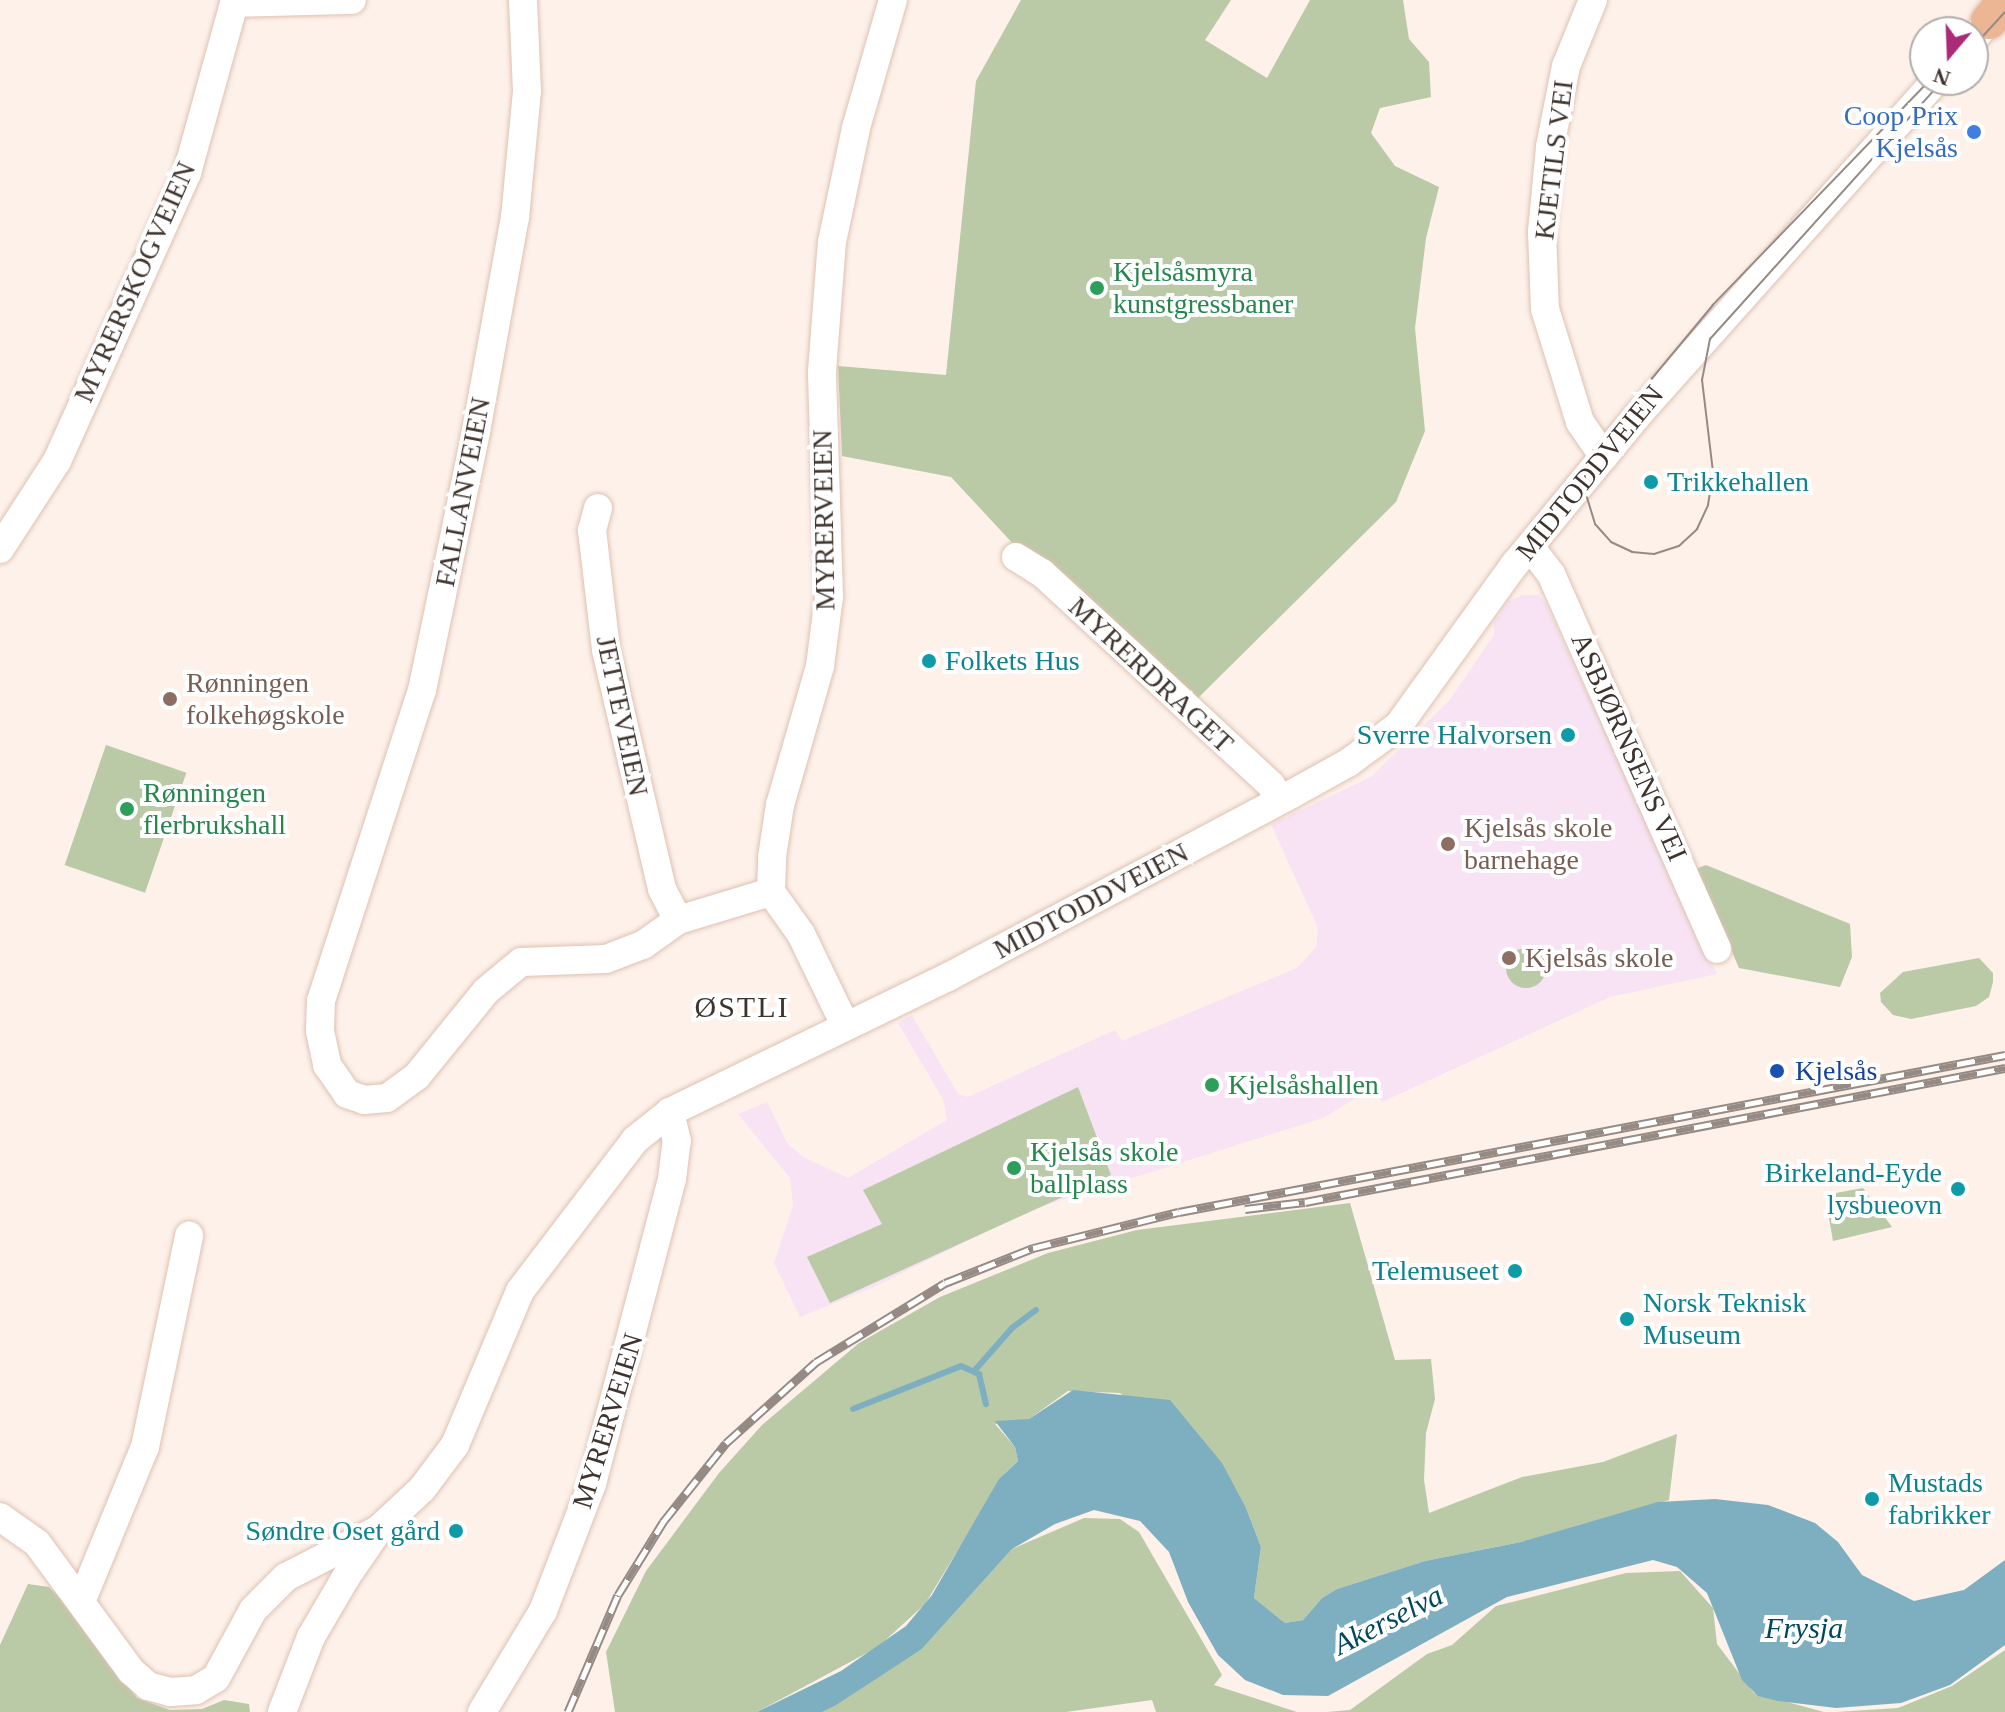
<!DOCTYPE html>
<meta charset="utf-8">
<style>
body{margin:0}
#map{position:relative;width:2005px;height:1712px;overflow:hidden;background:#fdf1ea;font-family:Georgia,serif}
div>[style]{position:absolute}
[style*='--x']{left:calc(var(--x)*1px);top:calc(var(--y)*1px);width:calc(var(--w)*1px);rotate:calc(var(--a)*1deg)}
.education>*{inset:0;background:#f7e3f3}
.green>*{inset:0;background:#bac9a6;transform-origin:0 0}
.round{border-radius:50%}
.water>*{inset:0;background:#7eafc1}
.stream>*{height:6px;margin:-3px;padding:0 3px;transform-origin:3px;border-radius:3px;background:#7eafc1}
.roads{filter:drop-shadow(0 0 2px #dec1b1) drop-shadow(0 0 2px #dec1b1)}
.minor>*{height:28px;margin:-14px;padding:0 14px;transform-origin:14px;border-radius:14px;background:#fff}
.major>*{height:36px;margin:-18px;padding:0 18px;transform-origin:18px;border-radius:18px;background:#ecb594}
.tram>*{height:2px;margin:-1px;padding:0 1px;transform-origin:1px;border-radius:1px;background:#968b84}
.rail>*{height:9px;margin-top:-4.5px;transform-origin:0;background:repeating-linear-gradient(90deg,#fff 0 18px,#968b84 0 36px);box-sizing:border-box;border-block:2px solid #968b84}
.dots>*{width:22px;height:22px;translate:-50% -50%;box-sizing:border-box;border:4px solid #fff;border-radius:50%}
span{translate:-50% -50%;white-space:nowrap;text-align:center;line-height:1.15;-webkit-text-stroke:8px #fff;paint-order:stroke}
.shop-label{font-size:28px;color:#366cbe}
.right{translate:-100% -50%;text-align:right}
.street-label{font-size:28px;color:#3f342d}
.leisure-label{font-size:28px;color:#27864d}
.left{translate:0 -50%;text-align:left}
.culture-label{font-size:28px;color:#0d838f}
.education-label{font-size:28px;color:#785e54}
.transit-label{font-size:28px;color:#164399}
.neighbourhood-label{font-size:30px;color:#3f342d;letter-spacing:2px}
.water-label{font-size:30px;color:#00495c;font-style:italic}
.north{position:absolute;left:1909px;top:16px;width:80px;height:80px;box-sizing:border-box;background:#fff;border:2px solid #b2aeab;border-radius:50%;rotate:199deg;font-size:22px;font-weight:700;line-height:32px;text-align:center;color:#3f342d}
.north::after{content:'';display:block;margin:auto;width:28px;height:36px;background:#ab2b78;clip-path:polygon(50% 0,100% 100%,50% 72%,0 100%)}
</style>
<div id="map">
<div class="education">
<i style="clip-path:polygon(1522px 595px,1538px 595px,1545px 602px,1717px 974px,1610px 997px,1382px 1102px,1374px 1087px,1323px 1118px,1027px 1211px,874px 1287px,800px 1317px,774px 1263px,793px 1206px,790px 1178px,738px 1114px,767px 1102px,787px 1143px,803px 1157px,848px 1178px,947px 1120px,943px 1099px,898px 1023px,912px 1015px,958px 1094px,968px 1097px,1115px 1030px,1122px 1041px,1297px 968px,1316px 947px,1318px 928px,1271px 824px,1371px 777px,1449px 701px,1494px 635px,1494px 622px,1508px 602px)"></i>
</div>
<div class="green">
<i style="clip-path:polygon(1021px 0,1231px 0,1205px 40px,1267px 78px,1310px 0,1403px 0,1409px 39px,1429px 62px,1431px 97px,1380px 108px,1371px 133px,1395px 166px,1439px 187px,1426px 238px,1415px 328px,1425px 431px,1396px 502px,1196px 700px,1017px 548px,951px 477px,842px 456px,838px 366px,946px 375px,976px 81px)"></i>
<i style="left:106px;top:745px;width:85px;height:127px;rotate:19deg"></i>
<i style="clip-path:polygon(1706px 865px,1850px 924px,1852px 957px,1840px 987px,1739px 968px,1696px 869px)"></i>
<i class="round" style="left:1506px;top:948px;width:40px;height:40px"></i>
<i style="clip-path:polygon(1979px 958px,1993px 973px,1993px 982px,1989px 997px,1976px 1006px,1911px 1019px,1893px 1015px,1881px 1002px,1880px 993px,1903px 972px)"></i>
<i style="clip-path:polygon(1078px 1087px,1111px 1175px,830px 1303px,807px 1257px,882px 1224px,863px 1190px)"></i>
<i style="clip-path:polygon(1863px 1188px,1892px 1227px,1833px 1241px,1825px 1195px)"></i>
<i style="clip-path:polygon(1350px 1203px,1395px 1360px,1431px 1359px,1435px 1399px,1426px 1433px,1424px 1480px,1429px 1513px,1522px 1477px,1603px 1462px,1677px 1434px,1669px 1500px,1521px 1542px,1425px 1561px,1337px 1589px,1322px 1598px,1303px 1620px,1285px 1623px,1254px 1598px,1261px 1547px,1246px 1508px,1120px 1393px,1068px 1391px,1029px 1419px,995px 1424px,1015px 1447px,1018px 1461px,1005px 1473px,925px 1604px,878px 1647px,757px 1712px,615px 1712px,606px 1652px,646px 1571px,719px 1473px,762px 1425px,859px 1343px,940px 1297px,1048px 1253px,1137px 1230px)"></i>
<i style="clip-path:polygon(1084px 1518px,1120px 1519px,1139px 1532px,1222px 1675px,1214px 1685px,1297px 1712px,1156px 1712px,1152px 1700px,1066px 1712px,822px 1712px,922px 1649px,1012px 1549px)"></i>
<i style="clip-path:polygon(1680px 1571px,1713px 1608px,1717px 1644px,1754px 1693px,1824px 1712px,1327px 1712px,1350px 1710px,1427px 1654px,1452px 1645px,1496px 1606px,1626px 1573px)"></i>
<i style="clip-path:polygon(28px 1584px,49px 1587px,69px 1607px,137px 1698px,170px 1710px,202px 1709px,224px 1700px,249px 1704px,250px 1712px,0 1712px,0 1645px)"></i>
<i style="clip-path:polygon(2005px 1650px,2005px 1712px,1836px 1712px,1898px 1708px,1952px 1686px)"></i>
</div>
<div class="water">
<i style="clip-path:polygon(1073px 1390px,1170px 1400px,1222px 1463px,1246px 1508px,1261px 1547px,1254px 1598px,1285px 1623px,1303px 1620px,1322px 1598px,1337px 1589px,1425px 1561px,1521px 1542px,1658px 1502px,1715px 1499px,1768px 1505px,1815px 1523px,1838px 1542px,1862px 1575px,1914px 1601px,1964px 1590px,2005px 1560px,2005px 1645px,1950px 1685px,1901px 1703px,1836px 1708px,1778px 1701px,1758px 1696px,1742px 1680px,1707px 1593px,1677px 1567px,1653px 1560px,1507px 1597px,1328px 1696px,1283px 1695px,1245px 1680px,1218px 1655px,1188px 1602px,1169px 1552px,1140px 1521px,1094px 1510px,1055px 1524px,1012px 1549px,922px 1649px,836px 1705px,822px 1712px,757px 1712px,841px 1671px,906px 1626px,932px 1595px,999px 1479px,1018px 1461px,1015px 1447px,995px 1421px,1029px 1419px)"></i>
</div>
<div class="stream">
<i style="--x:975;--y:1370;--w:56;--a:-48.6"></i>
<i style="--x:1012;--y:1328;--w:30;--a:-37"></i>
<i style="--x:853;--y:1409;--w:116;--a:-21.7"></i>
<i style="--x:961;--y:1366;--w:20;--a:24"></i>
<i style="--x:979;--y:1374;--w:31;--a:77"></i>
</div>
<div class="roads">
<div class="minor">
<i style="--x:523;--y:0;--w:91;--a:87.5"></i>
<i style="--x:527;--y:91;--w:127;--a:95.4"></i>
<i style="--x:515;--y:217;--w:219;--a:100.3"></i>
<i style="--x:476;--y:432;--w:264;--a:101.8"></i>
<i style="--x:422;--y:690;--w:326;--a:108"></i>
<i style="--x:321;--y:1000;--w:31;--a:92"></i>
<i style="--x:320;--y:1031;--w:35;--a:78"></i>
<i style="--x:327;--y:1065;--w:35;--a:55"></i>
<i style="--x:347;--y:1094;--w:18;--a:19"></i>
<i style="--x:364;--y:1100;--w:23;--a:-5"></i>
<i style="--x:387;--y:1098;--w:37;--a:-36"></i>
<i style="--x:417;--y:1076;--w:109;--a:-50.9"></i>
<i style="--x:486;--y:991;--w:45;--a:-39.6"></i>
<i style="--x:521;--y:962;--w:85;--a:-2"></i>
<i style="--x:606;--y:959;--w:40;--a:-21"></i>
<i style="--x:643;--y:945;--w:43;--a:-35.5"></i>
<i style="--x:678;--y:920;--w:97;--a:-16.8"></i>
<i style="--x:1593;--y:0;--w:71;--a:112.2"></i>
<i style="--x:1566;--y:66;--w:83;--a:101.2"></i>
<i style="--x:1550;--y:147;--w:85;--a:95.4"></i>
<i style="--x:1542;--y:232;--w:77;--a:87.8"></i>
<i style="--x:1545;--y:309;--w:118;--a:72.8"></i>
<i style="--x:1580;--y:422;--w:42;--a:55.6"></i>
<i style="--x:234;--y:3;--w:118;--a:-1.5"></i>
<i style="--x:1973;--y:39;--w:24;--a:-48"></i>
<i style="--x:598;--y:508;--w:23;--a:105"></i>
<i style="--x:592;--y:530;--w:121;--a:83.3"></i>
<i style="--x:606;--y:650;--w:245;--a:76.8"></i>
<i style="--x:662;--y:889;--w:35;--a:63"></i>
<i style="--x:0;--y:549;--w:105;--a:-57.1"></i>
<i style="--x:57;--y:461;--w:316;--a:-65.7"></i>
<i style="--x:187;--y:173;--w:180;--a:-74.5"></i>
<i style="--x:1532;--y:549;--w:31;--a:53"></i>
<i style="--x:1551;--y:574;--w:410;--a:66.1"></i>
<i style="--x:1016;--y:557;--w:31;--a:32"></i>
<i style="--x:1042;--y:573;--w:117;--a:42.6"></i>
<i style="--x:1128;--y:652;--w:195;--a:42.9"></i>
<i style="--x:1271;--y:785;--w:17;--a:59"></i>
<i style="--x:844;--y:1023;--w:99;--a:-115.8"></i>
<i style="--x:801;--y:934;--w:52;--a:-125.5"></i>
<i style="--x:771;--y:892;--w:35;--a:-88"></i>
<i style="--x:772;--y:857;--w:53;--a:-81.3"></i>
<i style="--x:780;--y:805;--w:145;--a:-73.9"></i>
<i style="--x:820;--y:666;--w:70;--a:-82.6"></i>
<i style="--x:829;--y:597;--w:226;--a:-91.8"></i>
<i style="--x:822;--y:371;--w:129;--a:-85.6"></i>
<i style="--x:832;--y:242;--w:116;--a:-78.1"></i>
<i style="--x:856;--y:128;--w:133;--a:-73.9"></i>
<i style="--x:0;--y:1517;--w:45;--a:35.1"></i>
<i style="--x:37;--y:1543;--w:159;--a:53.7"></i>
<i style="--x:131;--y:1671;--w:23;--a:41"></i>
<i style="--x:148;--y:1686;--w:23;--a:15"></i>
<i style="--x:170;--y:1692;--w:26;--a:-4"></i>
<i style="--x:196;--y:1690;--w:23;--a:-31"></i>
<i style="--x:216;--y:1678;--w:77;--a:-61.4"></i>
<i style="--x:253;--y:1610;--w:47;--a:-45"></i>
<i style="--x:286;--y:1577;--w:103;--a:-27.1"></i>
<i style="--x:81;--y:1602;--w:168;--a:-67.6"></i>
<i style="--x:145;--y:1447;--w:216;--a:-78.2"></i>
<i style="--x:282;--y:1712;--w:80;--a:-68.9"></i>
<i style="--x:311;--y:1637;--w:69;--a:-59.7"></i>
<i style="--x:346;--y:1577;--w:58;--a:-55.5"></i>
<i style="--x:379;--y:1529;--w:59;--a:-42.9"></i>
<i style="--x:422;--y:1489;--w:55;--a:-53.1"></i>
<i style="--x:455;--y:1445;--w:167;--a:-67.1"></i>
<i style="--x:520;--y:1291;--w:190;--a:-52.7"></i>
<i style="--x:635;--y:1140;--w:45;--a:-38.7"></i>
<i style="--x:670;--y:1112;--w:309;--a:-25.9"></i>
<i style="--x:948;--y:977;--w:387;--a:-28"></i>
<i style="--x:1290;--y:795;--w:66;--a:-28.9"></i>
<i style="--x:1348;--y:763;--w:62;--a:-36.5"></i>
<i style="--x:1398;--y:726;--w:200;--a:-54.2"></i>
<i style="--x:1515;--y:564;--w:190;--a:-50.5"></i>
<i style="--x:1636;--y:417;--w:451;--a:-48.3"></i>
<i style="--x:482;--y:1712;--w:118;--a:-58.9"></i>
<i style="--x:543;--y:1611;--w:136;--a:-68.9"></i>
<i style="--x:592;--y:1484;--w:315;--a:-75.3"></i>
<i style="--x:672;--y:1179;--w:38;--a:-83"></i>
<i style="--x:677;--y:1141;--w:30;--a:-104"></i>
</div>
<div class="major">
<i style="--x:1989;--y:21;--w:26;--a:-51"></i>
</div>
</div>
<div class="tram">
<i style="--x:1973;--y:47;--w:47;--a:-47.6"></i>
<i style="--x:1930;--y:80;--w:313;--a:134"></i>
<i style="--x:1713;--y:305;--w:185;--a:129.7"></i>
<i style="--x:1595;--y:447;--w:22;--a:117"></i>
<i style="--x:1585;--y:467;--w:24;--a:90"></i>
<i style="--x:1585;--y:491;--w:34;--a:73"></i>
<i style="--x:1595;--y:524;--w:24;--a:48"></i>
<i style="--x:1611;--y:542;--w:23;--a:25"></i>
<i style="--x:1632;--y:552;--w:22;--a:5"></i>
<i style="--x:1654;--y:554;--w:26;--a:-18"></i>
<i style="--x:1679;--y:546;--w:25;--a:-43"></i>
<i style="--x:1697;--y:529;--w:26;--a:-65"></i>
<i style="--x:1708;--y:505;--w:33;--a:-81"></i>
<i style="--x:1713;--y:472;--w:93;--a:-96.8"></i>
<i style="--x:1702;--y:380;--w:42;--a:-79"></i>
<i style="--x:1710;--y:339;--w:348;--a:-48"></i>
</div>
<div class="rail">
<i style="--x:1245;--y:1209;--w:60;--a:-6.7"></i>
<i style="--x:1305;--y:1202;--w:713;--a:-10.84"></i>
<i style="--x:568;--y:1712;--w:127;--a:-66.9"></i>
<i style="--x:618;--y:1595;--w:86;--a:-58.3"></i>
<i style="--x:663;--y:1522;--w:101;--a:-51.4"></i>
<i style="--x:726;--y:1443;--w:121;--a:-42"></i>
<i style="--x:816;--y:1362;--w:151;--a:-31.5"></i>
<i style="--x:945;--y:1283;--w:95;--a:-21.7"></i>
<i style="--x:1033;--y:1248;--w:150;--a:-13.9"></i>
<i style="--x:1179;--y:1212;--w:841;--a:-10.76"></i>
</div>
<div class="dots">
<i style="left:1974px;top:132px;background:#3f7fe0"></i>
<i style="left:1097px;top:288px;background:#2e9e5b"></i>
<i style="left:1651px;top:482px;background:#0f9aa8"></i>
<i style="left:929px;top:661px;background:#0f9aa8"></i>
<i style="left:170px;top:699px;background:#8d6e63"></i>
<i style="left:1568px;top:735px;background:#0f9aa8"></i>
<i style="left:127px;top:809px;background:#2e9e5b"></i>
<i style="left:1448px;top:844px;background:#8d6e63"></i>
<i style="left:1509px;top:958px;background:#8d6e63"></i>
<i style="left:1777px;top:1071px;background:#1a4fb4"></i>
<i style="left:1212px;top:1085px;background:#2e9e5b"></i>
<i style="left:1014px;top:1168px;background:#2e9e5b"></i>
<i style="left:1958px;top:1189px;background:#0f9aa8"></i>
<i style="left:1515px;top:1271px;background:#0f9aa8"></i>
<i style="left:1627px;top:1319px;background:#0f9aa8"></i>
<i style="left:1872px;top:1499px;background:#0f9aa8"></i>
<i style="left:456px;top:1531px;background:#0f9aa8"></i>
</div>
<div class="shop-label">
<span class="right" style="left:1958px;top:132px">Coop Prix<br>Kjelsås</span>
</div>
<div class="street-label">
<span style="left:1554px;top:160px;rotate:-83deg">KJETILS VEI</span>
<span style="left:135px;top:282px;rotate:-66deg">MYRERSKOGVEIEN</span>
<span style="left:1590px;top:473px;rotate:-51deg">MIDTODDVEIEN</span>
<span style="left:463px;top:492px;rotate:-79deg">FALLANVEIEN</span>
<span style="left:824px;top:520px;rotate:-91deg">MYRERVEIEN</span>
<span style="left:1151px;top:675px;rotate:43deg">MYRERDRAGET</span>
<span style="left:622px;top:716px;rotate:78deg">JETTEVEIEN</span>
<span style="left:1629px;top:747px;rotate:66deg">ASBJØRNSENS VEI</span>
<span style="left:1091px;top:901px;rotate:-28deg">MIDTODDVEIEN</span>
<span style="left:608px;top:1421px;rotate:-73deg">MYRERVEIEN</span>
</div>
<div class="leisure-label">
<span class="left" style="left:1113px;top:288px">Kjelsåsmyra<br>kunstgressbaner</span>
<span class="left" style="left:143px;top:809px">Rønningen<br>flerbrukshall</span>
<span class="left" style="left:1228px;top:1085px">Kjelsåshallen</span>
<span class="left" style="left:1030px;top:1168px">Kjelsås skole<br>ballplass</span>
</div>
<div class="culture-label">
<span class="left" style="left:1667px;top:482px">Trikkehallen</span>
<span class="left" style="left:945px;top:661px">Folkets Hus</span>
<span class="right" style="left:1552px;top:735px">Sverre Halvorsen</span>
<span class="right" style="left:1942px;top:1189px">Birkeland-Eyde<br>lysbueovn</span>
<span class="right" style="left:1499px;top:1271px">Telemuseet</span>
<span class="left" style="left:1643px;top:1319px">Norsk Teknisk<br>Museum</span>
<span class="left" style="left:1888px;top:1499px">Mustads<br>fabrikker</span>
<span class="right" style="left:440px;top:1531px">Søndre Oset gård</span>
</div>
<div class="education-label">
<span class="left" style="left:186px;top:699px">Rønningen<br>folkehøgskole</span>
<span class="left" style="left:1464px;top:844px">Kjelsås skole<br>barnehage</span>
<span class="left" style="left:1525px;top:958px">Kjelsås skole</span>
</div>
<div class="transit-label">
<span class="left" style="left:1795px;top:1071px">Kjelsås</span>
</div>
<div class="neighbourhood-label">
<span style="left:742px;top:1007px">ØSTLI</span>
</div>
<div class="water-label">
<span style="left:1388px;top:1620px;rotate:-27deg">Akerselva</span>
<span style="left:1804px;top:1628px">Frysja</span>
</div>
<div class="north">N</div>
</div>
